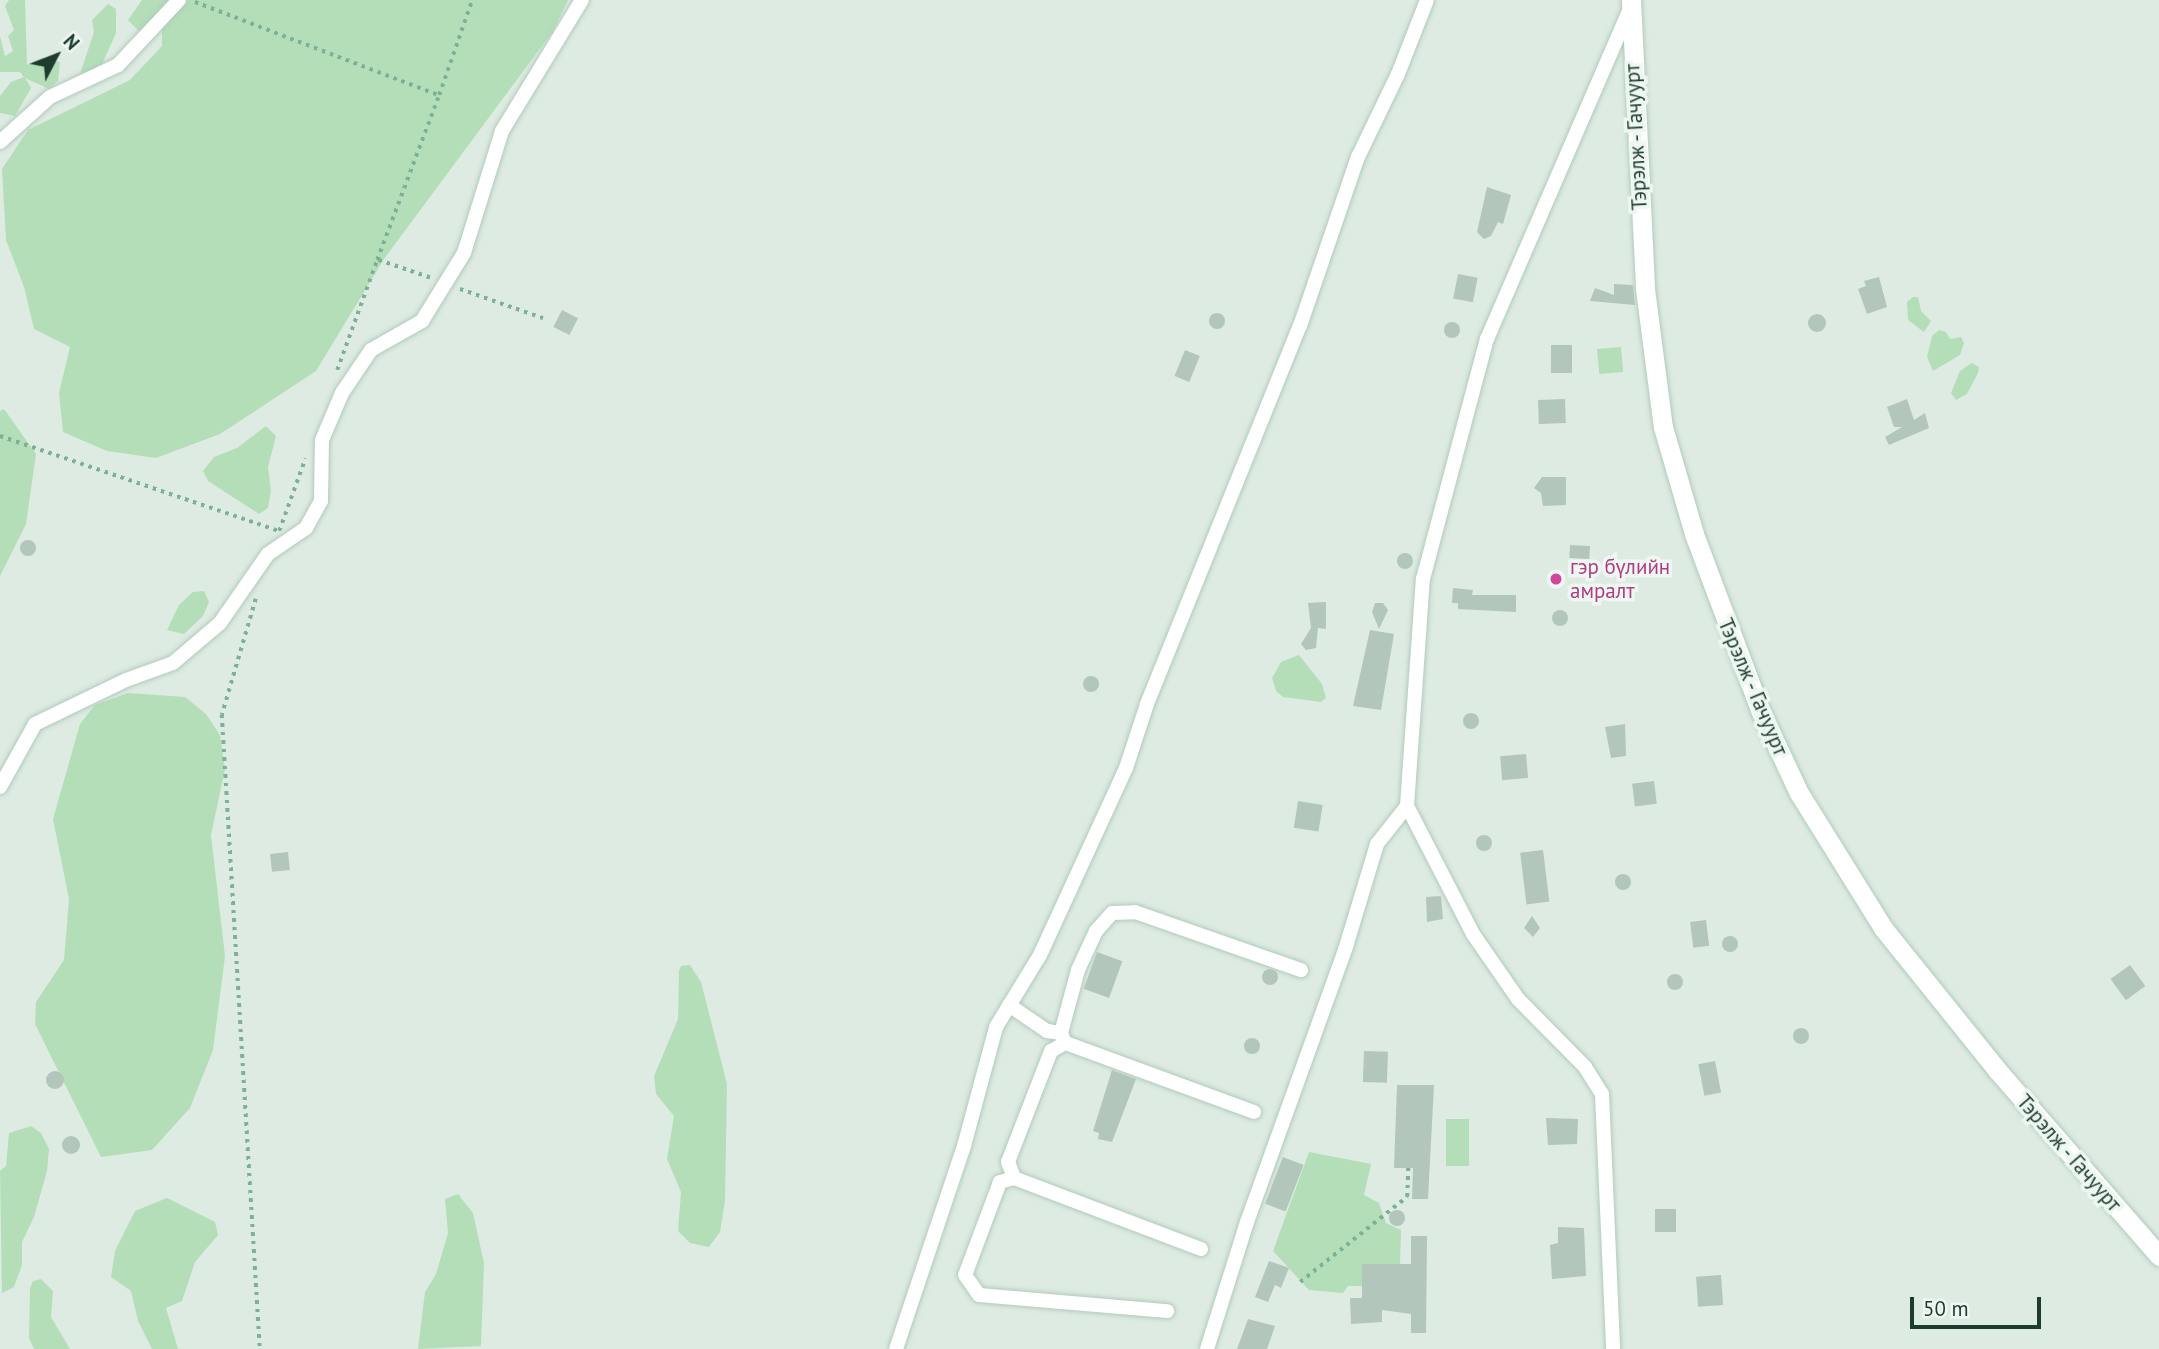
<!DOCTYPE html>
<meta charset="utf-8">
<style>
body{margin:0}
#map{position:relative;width:2159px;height:1349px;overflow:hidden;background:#deebe2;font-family:"PT Sans",sans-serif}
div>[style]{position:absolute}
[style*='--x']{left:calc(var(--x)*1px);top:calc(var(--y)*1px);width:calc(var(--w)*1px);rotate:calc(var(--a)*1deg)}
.green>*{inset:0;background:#b4deb8;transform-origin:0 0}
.building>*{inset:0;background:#b3c6bb;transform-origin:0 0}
.round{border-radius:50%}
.path>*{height:3.5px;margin-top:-1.75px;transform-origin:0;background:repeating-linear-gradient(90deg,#7bb196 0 3.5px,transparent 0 8.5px)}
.roads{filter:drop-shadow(0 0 2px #b0cbbc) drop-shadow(0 0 2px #b0cbbc)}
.minor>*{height:14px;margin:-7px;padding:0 7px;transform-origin:7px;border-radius:7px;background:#fff}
.secondary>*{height:19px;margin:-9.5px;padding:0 9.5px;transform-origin:9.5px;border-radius:9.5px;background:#fff}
.dots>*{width:19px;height:19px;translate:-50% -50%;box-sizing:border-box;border:4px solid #eef7f1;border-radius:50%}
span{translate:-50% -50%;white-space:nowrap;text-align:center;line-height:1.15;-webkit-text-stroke:7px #eef7f1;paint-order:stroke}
.street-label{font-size:21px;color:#1e3c2e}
.hotel-label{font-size:21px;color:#b23c85}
.left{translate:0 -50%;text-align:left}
.north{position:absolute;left:21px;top:21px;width:70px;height:70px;-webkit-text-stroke:5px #eef7f1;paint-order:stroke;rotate:48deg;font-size:19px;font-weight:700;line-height:28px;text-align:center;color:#1e3c2e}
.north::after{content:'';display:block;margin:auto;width:24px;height:32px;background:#1e3c2e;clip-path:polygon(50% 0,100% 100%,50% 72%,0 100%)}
.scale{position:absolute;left:1910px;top:1297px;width:131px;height:32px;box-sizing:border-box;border:4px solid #1e3c2e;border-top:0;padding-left:9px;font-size:21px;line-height:24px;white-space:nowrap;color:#1e3c2e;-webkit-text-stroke:5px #eef7f1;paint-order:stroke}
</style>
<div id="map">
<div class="green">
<i style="clip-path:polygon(9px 0,25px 0,27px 65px,42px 58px,60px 62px,58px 81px,49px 89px,25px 78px,31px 88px,15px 116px,0 113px,0 96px,11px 82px,24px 77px,20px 72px,0 72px,0 36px,5px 56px,13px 51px,8px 36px,14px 30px,5px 6px)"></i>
<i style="clip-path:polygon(142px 0,568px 0,553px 31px,384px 259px,316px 371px,220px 434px,156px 458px,107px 451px,63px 432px,59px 393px,70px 347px,34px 329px,24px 287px,6px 240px,2px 169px,28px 130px,130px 80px,162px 46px,162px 27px,140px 32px,128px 20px)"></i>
<i style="clip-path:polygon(108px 4px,116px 9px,116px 33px,99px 71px,80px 74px,94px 32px,92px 20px)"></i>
<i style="clip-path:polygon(1913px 297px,1918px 297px,1921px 311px,1931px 321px,1924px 332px,1908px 320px,1907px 302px)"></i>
<i style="clip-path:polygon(1939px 330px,1946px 332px,1950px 339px,1961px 337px,1964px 343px,1960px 355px,1933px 371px,1927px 357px,1932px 336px)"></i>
<i style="left:1621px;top:347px;width:25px;height:24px;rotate:85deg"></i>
<i style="clip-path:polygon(1972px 363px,1979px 367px,1978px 373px,1967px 394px,1956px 400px,1951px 393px,1960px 371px)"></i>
<i style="clip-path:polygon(4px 409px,36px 454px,26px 524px,0 576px,0 411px)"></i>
<i style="clip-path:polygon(266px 426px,276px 436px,268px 467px,271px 491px,268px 508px,259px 514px,208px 481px,203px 471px,214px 457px,237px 448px)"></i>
<i style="clip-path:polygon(204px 591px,209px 602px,203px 616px,184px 634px,167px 630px,179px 605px,193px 592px)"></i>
<i style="clip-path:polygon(1299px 655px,1322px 684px,1326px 698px,1321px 702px,1283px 697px,1276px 691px,1272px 678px,1281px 662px)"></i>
<i style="clip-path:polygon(128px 693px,185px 697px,206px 714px,220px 735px,225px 769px,211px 835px,225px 956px,213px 1050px,190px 1108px,152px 1150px,101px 1157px,35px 1024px,36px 1002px,64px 960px,69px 899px,53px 819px,80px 724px,95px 705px)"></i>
<i style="clip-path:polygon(690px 965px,701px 982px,727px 1084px,725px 1200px,720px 1232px,709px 1247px,690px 1243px,678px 1231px,681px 1192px,667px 1159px,674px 1116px,656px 1094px,654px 1076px,678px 1019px,679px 971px,681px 966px)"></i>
<i style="left:1446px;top:1119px;width:23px;height:47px"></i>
<i style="clip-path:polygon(31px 1126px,41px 1133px,49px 1149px,47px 1171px,34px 1217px,22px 1242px,22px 1265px,14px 1287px,2px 1293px,0 1171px,6px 1166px,9px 1133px)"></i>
<i style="clip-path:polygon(1309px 1152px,1371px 1164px,1364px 1195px,1379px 1203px,1386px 1223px,1401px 1230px,1400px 1264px,1362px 1264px,1362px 1286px,1348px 1286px,1343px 1293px,1309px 1290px,1273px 1251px)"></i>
<i style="clip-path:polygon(458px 1194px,473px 1213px,484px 1263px,481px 1346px,418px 1349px,425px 1292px,436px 1274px,448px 1233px,445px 1199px)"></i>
<i style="clip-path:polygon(167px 1198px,215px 1222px,218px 1235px,195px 1262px,182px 1301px,166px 1308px,178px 1349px,152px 1349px,138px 1321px,131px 1291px,111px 1277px,115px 1251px,135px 1211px)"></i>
<i style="clip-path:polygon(41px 1279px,53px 1291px,51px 1317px,70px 1349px,34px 1349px,29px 1338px,30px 1288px,33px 1281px)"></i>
</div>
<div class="building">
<i style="clip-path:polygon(1487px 187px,1511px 195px,1503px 224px,1498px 222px,1491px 236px,1484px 239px,1477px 232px)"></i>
<i style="left:1458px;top:274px;width:20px;height:25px;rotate:11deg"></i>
<i style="clip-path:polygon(1879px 277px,1887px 307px,1867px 314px,1858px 289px,1866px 286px,1864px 281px)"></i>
<i style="clip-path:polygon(1614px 284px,1633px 285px,1635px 305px,1590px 301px,1595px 288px,1614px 295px)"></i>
<i style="left:562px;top:310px;width:18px;height:19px;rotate:27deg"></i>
<i class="round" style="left:1209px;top:313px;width:16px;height:16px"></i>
<i class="round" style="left:1808px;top:314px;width:18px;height:18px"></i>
<i class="round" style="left:1444px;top:322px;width:16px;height:16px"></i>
<i style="left:1572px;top:345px;width:28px;height:21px;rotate:90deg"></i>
<i style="left:1185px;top:350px;width:16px;height:28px;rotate:22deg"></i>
<i style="left:1565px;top:399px;width:24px;height:27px;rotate:88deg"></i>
<i style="clip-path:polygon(1907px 399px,1914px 420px,1925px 413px,1929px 428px,1889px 445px,1885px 437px,1902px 427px,1894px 427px,1887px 407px)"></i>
<i style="clip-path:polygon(1542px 477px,1566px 477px,1566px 505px,1543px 506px,1541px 493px,1534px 488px)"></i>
<i class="round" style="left:20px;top:540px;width:16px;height:16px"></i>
<i style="left:1570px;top:545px;width:20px;height:13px;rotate:3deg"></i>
<i class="round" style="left:1397px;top:553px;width:16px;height:16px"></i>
<i style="clip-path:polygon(1453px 588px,1473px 590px,1472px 595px,1516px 595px,1516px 612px,1458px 609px,1458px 603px,1452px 603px)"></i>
<i style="clip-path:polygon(1326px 602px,1326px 629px,1318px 628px,1316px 648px,1306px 650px,1301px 644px,1311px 628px,1308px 603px)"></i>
<i style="clip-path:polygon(1375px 603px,1383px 603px,1388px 610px,1379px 629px,1372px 612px)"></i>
<i class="round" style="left:1552px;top:610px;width:16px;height:16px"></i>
<i style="clip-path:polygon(1370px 630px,1394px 634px,1381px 710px,1353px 706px)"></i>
<i class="round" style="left:1083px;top:676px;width:16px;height:16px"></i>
<i class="round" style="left:1463px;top:713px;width:16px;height:16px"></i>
<i style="clip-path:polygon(1625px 724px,1626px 756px,1611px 758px,1605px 727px)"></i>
<i style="left:1526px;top:754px;width:24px;height:26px;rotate:85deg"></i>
<i style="left:1654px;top:781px;width:23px;height:22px;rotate:83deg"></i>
<i style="left:1298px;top:801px;width:25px;height:27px;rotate:9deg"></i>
<i class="round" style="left:1476px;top:835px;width:16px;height:16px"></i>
<i style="left:1543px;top:850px;width:52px;height:23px;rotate:83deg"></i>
<i style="left:288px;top:852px;width:18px;height:18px;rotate:84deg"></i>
<i class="round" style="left:1615px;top:874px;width:16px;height:16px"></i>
<i style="clip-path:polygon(1441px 896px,1443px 919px,1427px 922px,1426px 897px)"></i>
<i style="clip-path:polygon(1532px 916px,1540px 928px,1533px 937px,1524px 928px)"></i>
<i style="left:1706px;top:920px;width:26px;height:16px;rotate:83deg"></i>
<i class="round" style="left:1722px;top:936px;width:16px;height:16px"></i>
<i style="left:1097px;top:952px;width:27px;height:39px;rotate:20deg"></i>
<i style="left:2130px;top:965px;width:26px;height:24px;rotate:54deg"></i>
<i class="round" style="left:1262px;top:969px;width:16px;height:16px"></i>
<i class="round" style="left:1667px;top:974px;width:16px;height:16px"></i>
<i class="round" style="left:1793px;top:1028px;width:16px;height:16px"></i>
<i class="round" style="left:1244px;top:1038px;width:16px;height:16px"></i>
<i style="left:1364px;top:1051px;width:24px;height:31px;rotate:2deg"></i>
<i style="left:1715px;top:1061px;width:32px;height:17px;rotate:79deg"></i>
<i style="clip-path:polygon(1112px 1070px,1136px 1079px,1112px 1142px,1098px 1139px,1099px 1133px,1093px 1131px)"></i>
<i class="round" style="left:46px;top:1071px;width:18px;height:18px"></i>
<i style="clip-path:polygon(1397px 1085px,1434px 1085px,1428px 1199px,1412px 1199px,1413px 1168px,1394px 1168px)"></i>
<i style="clip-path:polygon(1546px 1118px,1578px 1119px,1577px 1144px,1548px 1145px)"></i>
<i class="round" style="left:62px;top:1136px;width:18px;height:18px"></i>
<i style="left:1283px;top:1157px;width:22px;height:50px;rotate:21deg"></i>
<i style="left:1676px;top:1209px;width:23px;height:21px;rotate:90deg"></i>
<i class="round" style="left:1389px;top:1210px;width:16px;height:16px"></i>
<i style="clip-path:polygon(1558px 1227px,1584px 1228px,1586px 1276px,1552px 1279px,1550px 1245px,1558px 1243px)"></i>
<i style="clip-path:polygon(1411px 1236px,1427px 1236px,1426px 1333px,1411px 1333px,1411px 1314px,1382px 1310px,1382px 1322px,1351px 1324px,1350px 1298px,1362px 1298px,1362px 1264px,1411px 1264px)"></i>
<i style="clip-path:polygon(1269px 1261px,1289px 1268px,1281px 1288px,1275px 1285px,1268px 1302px,1255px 1297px)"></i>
<i style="left:1721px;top:1275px;width:30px;height:25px;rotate:86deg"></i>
<i style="clip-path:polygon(1248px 1319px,1275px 1326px,1267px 1349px,1237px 1349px)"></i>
</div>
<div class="path">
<i style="--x:195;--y:2;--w:261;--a:20.9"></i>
<i style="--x:439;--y:95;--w:101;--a:-70.8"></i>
<i style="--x:430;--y:278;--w:56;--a:-161.2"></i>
<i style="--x:377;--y:260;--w:176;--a:-69.4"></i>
<i style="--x:460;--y:289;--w:88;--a:19.3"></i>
<i style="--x:337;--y:370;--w:117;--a:-70"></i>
<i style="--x:0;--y:436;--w:295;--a:18.8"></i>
<i style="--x:279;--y:531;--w:77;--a:-70.1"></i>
<i style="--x:256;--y:599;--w:121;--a:106.3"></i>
<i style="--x:222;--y:715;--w:635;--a:86.57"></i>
<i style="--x:1300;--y:1282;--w:137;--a:-38.5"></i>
<i style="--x:1407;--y:1197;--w:29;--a:-88"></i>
</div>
<div class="roads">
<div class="minor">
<i style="--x:0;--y:142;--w:67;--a:-42"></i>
<i style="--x:50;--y:97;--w:75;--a:-25.2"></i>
<i style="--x:118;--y:65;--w:89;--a:-46.8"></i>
<i style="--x:0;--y:787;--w:72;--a:-60.9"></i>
<i style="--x:35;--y:724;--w:101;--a:-25.8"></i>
<i style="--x:126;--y:680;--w:50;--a:-19.9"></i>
<i style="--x:173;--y:663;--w:62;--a:-40.4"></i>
<i style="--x:220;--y:623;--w:84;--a:-55.2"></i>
<i style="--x:268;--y:554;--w:46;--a:-34.4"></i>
<i style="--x:306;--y:528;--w:31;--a:-61"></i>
<i style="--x:321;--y:501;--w:61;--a:-89.1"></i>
<i style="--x:322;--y:440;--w:51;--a:-66.9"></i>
<i style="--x:342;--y:393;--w:52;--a:-56"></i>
<i style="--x:371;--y:350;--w:59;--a:-29.6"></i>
<i style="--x:422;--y:321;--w:80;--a:-58.3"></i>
<i style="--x:464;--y:253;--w:128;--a:-72.7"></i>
<i style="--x:502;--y:131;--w:153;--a:-58.6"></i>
<i style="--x:1407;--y:806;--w:144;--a:62.7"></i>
<i style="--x:1473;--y:934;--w:79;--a:55.3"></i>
<i style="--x:1518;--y:999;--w:95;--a:45.4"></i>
<i style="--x:1585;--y:1067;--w:32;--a:58"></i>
<i style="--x:1602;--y:1094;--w:255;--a:87.5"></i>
<i style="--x:1009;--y:1005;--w:46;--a:34.4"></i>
<i style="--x:1047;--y:1031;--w:14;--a:8"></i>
<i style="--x:1065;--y:1043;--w:16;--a:150"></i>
<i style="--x:1051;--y:1051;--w:119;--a:111.2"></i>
<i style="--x:1008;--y:1162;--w:17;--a:69"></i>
<i style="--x:1014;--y:1178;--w:200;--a:20.8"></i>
<i style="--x:1254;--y:1112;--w:201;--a:-159.9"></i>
<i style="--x:1065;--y:1043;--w:11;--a:-112"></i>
<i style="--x:1061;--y:1033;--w:65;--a:-74.9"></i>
<i style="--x:1078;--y:970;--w:43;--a:-65.2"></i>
<i style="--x:1096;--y:931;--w:24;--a:-48"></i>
<i style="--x:1112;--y:913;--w:23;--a:-2"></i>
<i style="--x:1135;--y:912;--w:176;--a:19.3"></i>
<i style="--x:1014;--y:1178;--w:15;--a:164"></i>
<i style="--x:1000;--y:1182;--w:99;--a:110.6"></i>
<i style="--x:965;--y:1275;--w:24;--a:55"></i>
<i style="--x:979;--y:1295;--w:189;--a:4.9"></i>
<i style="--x:896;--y:1349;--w:214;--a:-71.5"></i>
<i style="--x:964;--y:1146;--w:123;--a:-74.9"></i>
<i style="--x:996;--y:1027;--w:84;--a:-58.6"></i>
<i style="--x:1040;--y:955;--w:206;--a:-65.3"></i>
<i style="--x:1126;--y:768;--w:67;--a:-71.8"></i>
<i style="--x:1147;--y:704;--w:408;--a:-68"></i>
<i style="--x:1300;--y:326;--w:179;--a:-71.1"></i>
<i style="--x:1358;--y:157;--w:92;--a:-64.3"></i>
<i style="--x:1398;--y:74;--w:79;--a:-68.6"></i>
<i style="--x:1207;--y:1349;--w:133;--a:-72.5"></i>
<i style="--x:1247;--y:1222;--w:289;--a:-70.2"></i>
<i style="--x:1345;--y:950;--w:111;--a:-73.2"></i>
<i style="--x:1377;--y:844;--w:48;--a:-51.7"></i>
<i style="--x:1407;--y:806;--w:228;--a:-86"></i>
<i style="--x:1423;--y:579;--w:248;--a:-75.1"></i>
<i style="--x:1487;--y:339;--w:361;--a:-66.6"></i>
</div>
<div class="secondary">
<i style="--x:1631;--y:0;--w:289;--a:87.2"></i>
<i style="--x:1645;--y:289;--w:139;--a:82.6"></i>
<i style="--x:1663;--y:427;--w:111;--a:73.8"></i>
<i style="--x:1694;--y:534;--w:190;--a:69.4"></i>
<i style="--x:1761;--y:712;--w:89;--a:64.9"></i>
<i style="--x:1799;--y:793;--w:159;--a:58.1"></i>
<i style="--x:1883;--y:928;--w:182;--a:51.2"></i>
<i style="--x:1997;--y:1070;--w:247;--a:48.9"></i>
</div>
</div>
<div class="dots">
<i style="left:1556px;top:579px;background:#d1479c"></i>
</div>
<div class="street-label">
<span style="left:1636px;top:137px;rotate:-93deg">Тэрэлж - Гачуурт</span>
<span style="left:1753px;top:687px;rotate:67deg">Тэрэлж - Гачуурт</span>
<span style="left:2069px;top:1153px;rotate:49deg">Тэрэлж - Гачуурт</span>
</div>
<div class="hotel-label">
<span class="left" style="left:1570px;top:579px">гэр бүлийн<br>амралт</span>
</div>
<div class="north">N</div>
<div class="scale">50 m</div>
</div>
